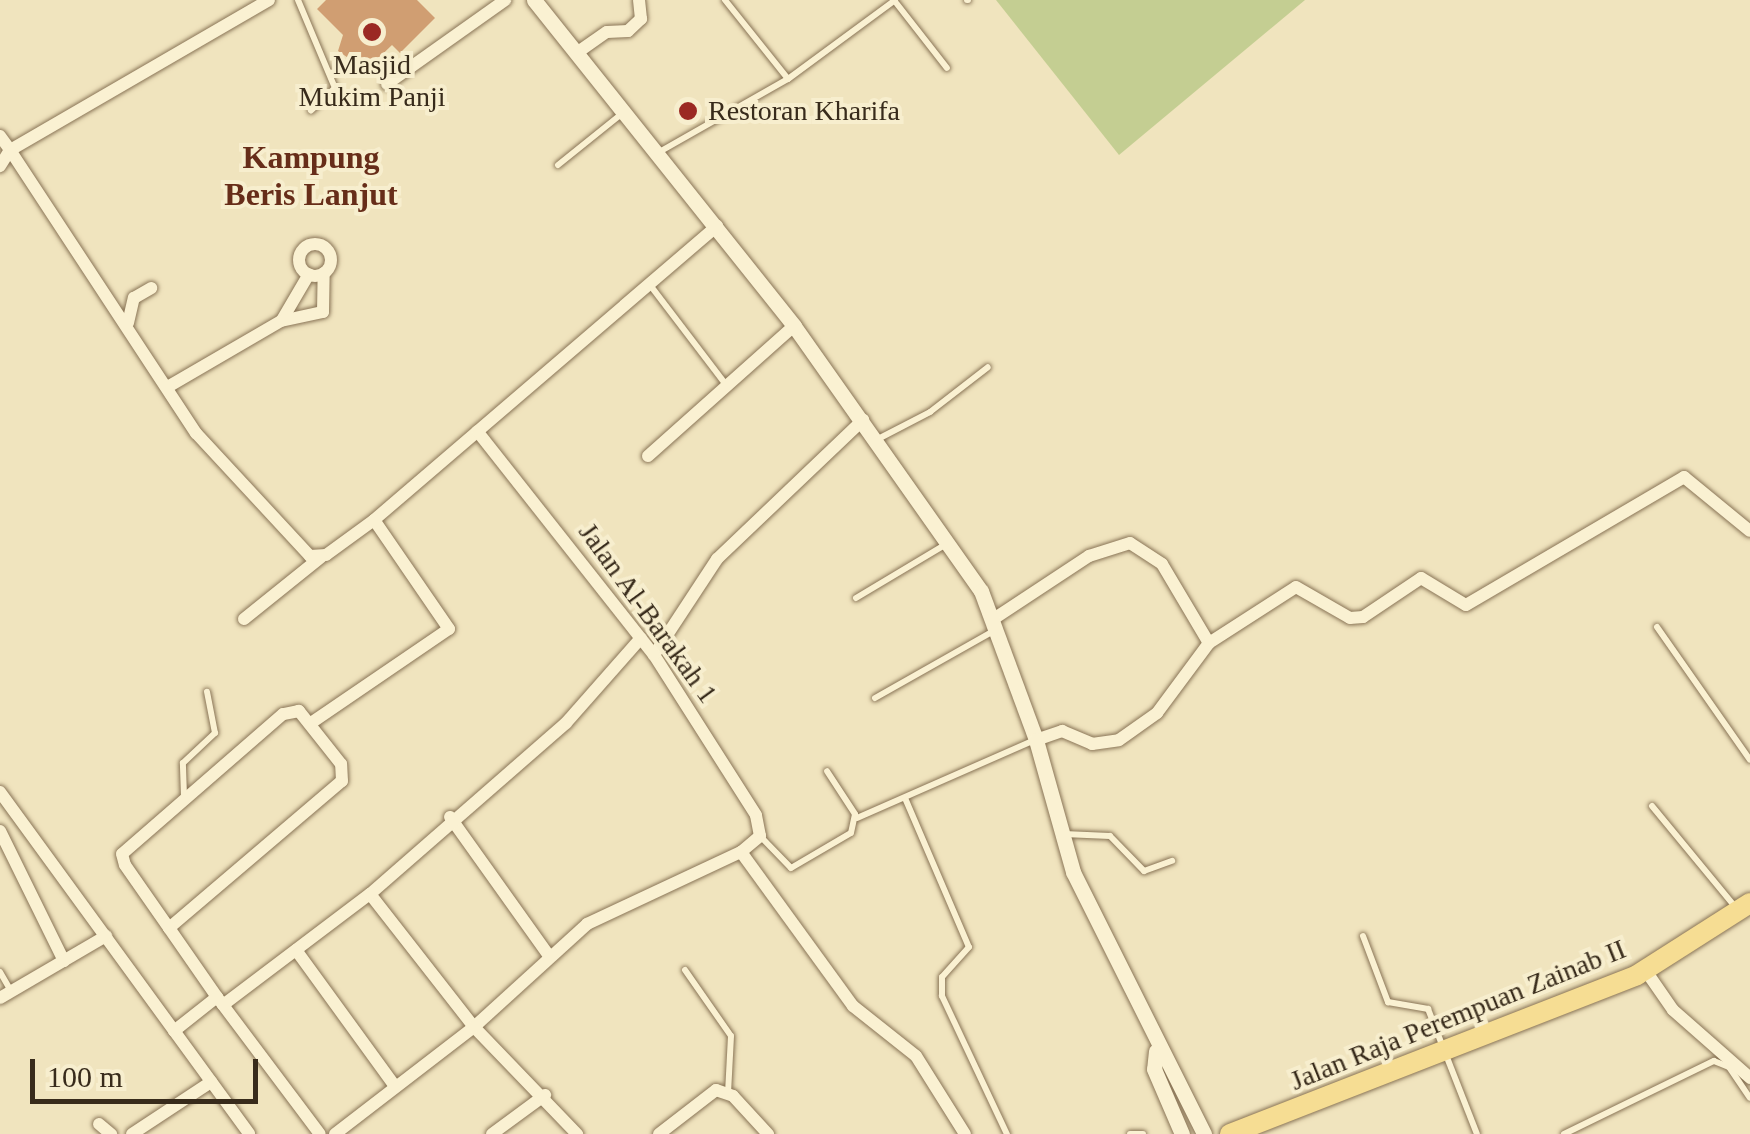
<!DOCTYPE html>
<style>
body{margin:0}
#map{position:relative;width:1750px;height:1134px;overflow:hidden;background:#f0e4be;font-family:Georgia,serif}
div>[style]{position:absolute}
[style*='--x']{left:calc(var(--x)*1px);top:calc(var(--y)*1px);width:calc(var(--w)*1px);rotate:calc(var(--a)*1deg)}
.green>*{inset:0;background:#c4ce92}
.building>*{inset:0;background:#d09e72}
.roads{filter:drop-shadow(0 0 2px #897456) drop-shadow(0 0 2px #897456)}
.service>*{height:6px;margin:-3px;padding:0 3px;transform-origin:3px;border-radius:3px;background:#faf1d2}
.minor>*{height:12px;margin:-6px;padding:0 6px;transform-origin:6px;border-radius:6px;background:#faf1d2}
.minor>.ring{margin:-6px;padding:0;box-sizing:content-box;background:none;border:12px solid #faf1d2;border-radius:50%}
.tertiary>*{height:15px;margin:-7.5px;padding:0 7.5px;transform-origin:7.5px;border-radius:7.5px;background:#faf1d2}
.primary>*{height:20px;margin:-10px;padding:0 10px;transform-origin:10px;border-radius:10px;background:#f6dd93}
.dots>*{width:28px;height:28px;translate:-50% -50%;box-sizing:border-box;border:5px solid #f7eece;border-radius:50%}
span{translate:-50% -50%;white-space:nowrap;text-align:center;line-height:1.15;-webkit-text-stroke:8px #f7eece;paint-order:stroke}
.poi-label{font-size:28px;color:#382b1b}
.left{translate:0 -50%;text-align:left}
.street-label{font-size:28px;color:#382b1b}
.quarter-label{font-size:32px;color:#672d19;font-weight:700}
.scale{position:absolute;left:30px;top:1059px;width:228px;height:45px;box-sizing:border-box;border:5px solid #382b1b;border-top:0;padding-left:12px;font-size:30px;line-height:35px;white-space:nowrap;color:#382b1b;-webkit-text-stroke:8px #f7eece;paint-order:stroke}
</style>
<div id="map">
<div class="green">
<i style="clip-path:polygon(996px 0,1305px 0,1119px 155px)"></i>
</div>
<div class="building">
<i style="clip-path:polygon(326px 0,417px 0,435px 18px,400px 53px,392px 45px,366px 70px,338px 51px,343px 35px,317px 9px)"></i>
</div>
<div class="roads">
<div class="service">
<i style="--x:298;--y:0;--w:95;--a:67.2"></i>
<i style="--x:335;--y:88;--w:33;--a:137"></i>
<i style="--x:725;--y:0;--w:101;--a:51.4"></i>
<i style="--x:967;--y:0;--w:1;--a:0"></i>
<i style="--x:897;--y:4;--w:81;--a:52"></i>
<i style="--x:661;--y:151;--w:146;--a:-29.6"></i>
<i style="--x:788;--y:79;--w:133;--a:-36.4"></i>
<i style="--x:558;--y:165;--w:85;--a:-38.8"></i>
<i style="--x:650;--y:285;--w:127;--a:52.7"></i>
<i style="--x:878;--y:439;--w:59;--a:-27.4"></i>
<i style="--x:930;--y:412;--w:73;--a:-37.8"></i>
<i style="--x:856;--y:598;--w:107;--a:-30.9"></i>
<i style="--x:1657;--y:627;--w:162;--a:55"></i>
<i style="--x:875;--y:698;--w:138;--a:-29.5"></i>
<i style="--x:184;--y:796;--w:33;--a:-92"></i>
<i style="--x:183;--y:763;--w:44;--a:-43.2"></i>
<i style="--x:215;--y:733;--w:42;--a:-101"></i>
<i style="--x:905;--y:798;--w:162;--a:66.8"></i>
<i style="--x:969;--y:947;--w:40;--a:132"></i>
<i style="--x:942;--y:977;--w:19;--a:90"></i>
<i style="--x:942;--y:996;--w:153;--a:64.8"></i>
<i style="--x:1652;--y:806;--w:134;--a:50.5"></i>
<i style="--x:857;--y:818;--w:194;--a:-23.7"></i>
<i style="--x:1064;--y:834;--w:46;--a:2.5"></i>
<i style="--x:1110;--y:836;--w:49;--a:45.8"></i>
<i style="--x:1144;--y:871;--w:30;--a:-20"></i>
<i style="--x:761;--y:837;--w:43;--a:45.9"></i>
<i style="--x:791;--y:868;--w:69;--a:-30.3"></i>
<i style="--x:851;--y:833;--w:19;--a:-78"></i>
<i style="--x:855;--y:814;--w:51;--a:-123.1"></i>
<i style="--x:1363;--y:936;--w:71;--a:69.3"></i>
<i style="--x:1388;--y:1002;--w:41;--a:9.9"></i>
<i style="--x:1428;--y:1009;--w:134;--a:68.6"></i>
<i style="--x:685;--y:970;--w:80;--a:55.1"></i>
<i style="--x:731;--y:1036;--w:57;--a:93"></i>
<i style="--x:0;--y:972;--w:22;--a:60"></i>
<i style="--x:1130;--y:1134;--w:13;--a:0"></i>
<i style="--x:1564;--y:1134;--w:167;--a:-26"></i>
<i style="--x:1714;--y:1061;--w:16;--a:22"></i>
<i style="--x:1729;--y:1067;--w:37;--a:56"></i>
</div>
<div class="minor">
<i style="--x:269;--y:0;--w:299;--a:149.9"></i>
<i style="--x:10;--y:150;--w:339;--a:56.7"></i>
<i style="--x:196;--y:433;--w:168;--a:47.2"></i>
<i style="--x:310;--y:556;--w:16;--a:-4"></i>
<i style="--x:326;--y:555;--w:59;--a:-36.1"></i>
<i style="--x:374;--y:520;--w:452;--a:-40.6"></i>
<i style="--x:578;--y:52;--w:35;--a:-35"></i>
<i style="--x:607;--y:32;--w:21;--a:-3"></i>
<i style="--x:628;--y:31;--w:18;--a:-43"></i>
<i style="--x:641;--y:19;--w:19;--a:-96"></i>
<i style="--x:387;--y:84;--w:145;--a:-35.4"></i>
<i style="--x:0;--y:136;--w:17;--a:54"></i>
<i style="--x:10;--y:150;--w:19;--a:122"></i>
<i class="ring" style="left:299px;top:244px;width:20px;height:20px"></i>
<i style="--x:282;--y:320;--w:53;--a:-59.6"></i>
<i style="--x:128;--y:323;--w:26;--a:-77"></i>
<i style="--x:134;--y:298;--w:20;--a:-30"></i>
<i style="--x:171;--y:385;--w:127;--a:-30.2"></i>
<i style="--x:281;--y:321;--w:43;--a:-12.1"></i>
<i style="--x:323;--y:312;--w:39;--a:-89"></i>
<i style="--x:648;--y:456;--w:195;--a:-41.7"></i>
<i style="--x:995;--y:618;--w:113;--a:-33.4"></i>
<i style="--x:1089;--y:556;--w:43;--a:-17.6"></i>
<i style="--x:1130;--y:543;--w:38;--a:33"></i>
<i style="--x:1162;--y:564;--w:92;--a:59.3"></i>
<i style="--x:244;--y:619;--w:99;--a:-38.8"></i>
<i style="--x:654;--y:655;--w:115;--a:-56.7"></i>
<i style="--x:717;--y:559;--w:202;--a:-43.6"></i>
<i style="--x:311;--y:723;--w:167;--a:-34.3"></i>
<i style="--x:449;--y:629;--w:132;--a:-124.5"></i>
<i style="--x:1036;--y:740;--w:28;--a:-19"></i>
<i style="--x:1062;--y:731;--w:33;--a:23"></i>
<i style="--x:1092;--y:744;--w:27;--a:-8"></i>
<i style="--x:1119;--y:740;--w:47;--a:-35.4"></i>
<i style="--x:1157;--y:713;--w:87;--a:-53.4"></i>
<i style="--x:1209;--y:643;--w:103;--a:-32.8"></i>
<i style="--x:1296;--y:587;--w:62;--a:29.9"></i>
<i style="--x:1350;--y:618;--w:13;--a:-4"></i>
<i style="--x:1363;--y:617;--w:70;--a:-33.9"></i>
<i style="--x:1421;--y:578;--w:52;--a:31"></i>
<i style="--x:1466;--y:605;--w:253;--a:-30.4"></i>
<i style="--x:1684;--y:477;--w:85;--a:39.3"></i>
<i style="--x:0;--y:792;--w:423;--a:53.9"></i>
<i style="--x:450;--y:817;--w:171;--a:54.5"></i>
<i style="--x:0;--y:831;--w:145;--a:63.8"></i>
<i style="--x:741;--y:852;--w:190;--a:54"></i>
<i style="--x:853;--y:1006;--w:80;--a:38.4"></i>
<i style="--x:916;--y:1056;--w:92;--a:57.9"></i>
<i style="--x:370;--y:894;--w:169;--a:52"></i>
<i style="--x:474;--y:1027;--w:149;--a:46.1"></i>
<i style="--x:169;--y:928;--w:227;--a:-40.4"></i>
<i style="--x:342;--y:781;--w:17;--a:-93"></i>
<i style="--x:341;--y:764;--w:68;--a:-128.4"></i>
<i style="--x:299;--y:711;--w:16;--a:169"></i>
<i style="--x:283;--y:714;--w:213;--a:139"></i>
<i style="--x:122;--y:854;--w:11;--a:75"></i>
<i style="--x:125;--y:865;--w:77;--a:55.1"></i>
<i style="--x:169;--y:928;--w:84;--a:55.2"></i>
<i style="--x:217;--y:997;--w:171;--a:53.1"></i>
<i style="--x:296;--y:950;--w:167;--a:54"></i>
<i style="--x:1646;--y:971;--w:47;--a:55.3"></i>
<i style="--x:1673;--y:1010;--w:103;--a:41.4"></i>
<i style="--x:0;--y:998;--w:123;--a:-30.3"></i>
<i style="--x:223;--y:1005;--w:184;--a:-37.1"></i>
<i style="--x:370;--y:894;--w:260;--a:-41.1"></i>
<i style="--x:566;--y:723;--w:113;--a:-48.6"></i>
<i style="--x:174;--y:1031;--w:55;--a:-38.3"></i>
<i style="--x:99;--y:1124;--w:16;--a:40"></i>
<i style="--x:132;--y:1134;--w:95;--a:-33.4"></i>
<i style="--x:335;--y:1134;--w:175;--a:-37.6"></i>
<i style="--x:474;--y:1027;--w:153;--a:-42.3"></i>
<i style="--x:587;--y:924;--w:170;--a:-25.1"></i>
<i style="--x:741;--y:852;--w:25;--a:-40"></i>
<i style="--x:760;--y:836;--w:21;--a:-101"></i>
<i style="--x:756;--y:815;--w:190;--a:-122.5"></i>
<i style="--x:654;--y:655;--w:285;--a:-128.3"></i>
<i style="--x:492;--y:1134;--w:66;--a:-36.3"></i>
<i style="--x:659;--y:1134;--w:72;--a:-37.7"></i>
<i style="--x:716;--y:1090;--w:18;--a:19"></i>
<i style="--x:733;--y:1096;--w:52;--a:47.4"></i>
</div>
<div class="tertiary">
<i style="--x:534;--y:0;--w:417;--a:51.4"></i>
<i style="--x:794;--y:326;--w:324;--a:54.8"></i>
<i style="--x:981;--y:591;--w:159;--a:69.7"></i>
<i style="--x:1036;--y:740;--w:137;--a:74.3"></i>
<i style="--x:1073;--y:872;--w:293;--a:63.4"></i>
<i style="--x:1156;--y:1051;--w:18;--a:96"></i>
<i style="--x:1154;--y:1069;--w:71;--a:66.7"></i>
</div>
<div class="primary">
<i style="--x:1230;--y:1134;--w:437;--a:-21.3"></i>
<i style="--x:1637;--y:975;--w:134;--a:-32.5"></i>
</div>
</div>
<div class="dots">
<i style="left:372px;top:32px;background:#9b2923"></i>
<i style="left:688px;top:111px;background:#9b2923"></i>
</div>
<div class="poi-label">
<span style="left:372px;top:81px">Masjid<br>Mukim Panji</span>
<span class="left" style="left:708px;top:111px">Restoran Kharifa</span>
</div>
<div class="street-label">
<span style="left:648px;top:613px;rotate:54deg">Jalan Al-Barakah 1</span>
<span style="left:1458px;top:1015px;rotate:-22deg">Jalan Raja Perempuan Zainab II</span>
</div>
<div class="quarter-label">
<span style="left:311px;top:176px">Kampung<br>Beris Lanjut</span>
</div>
<div class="scale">100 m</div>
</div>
